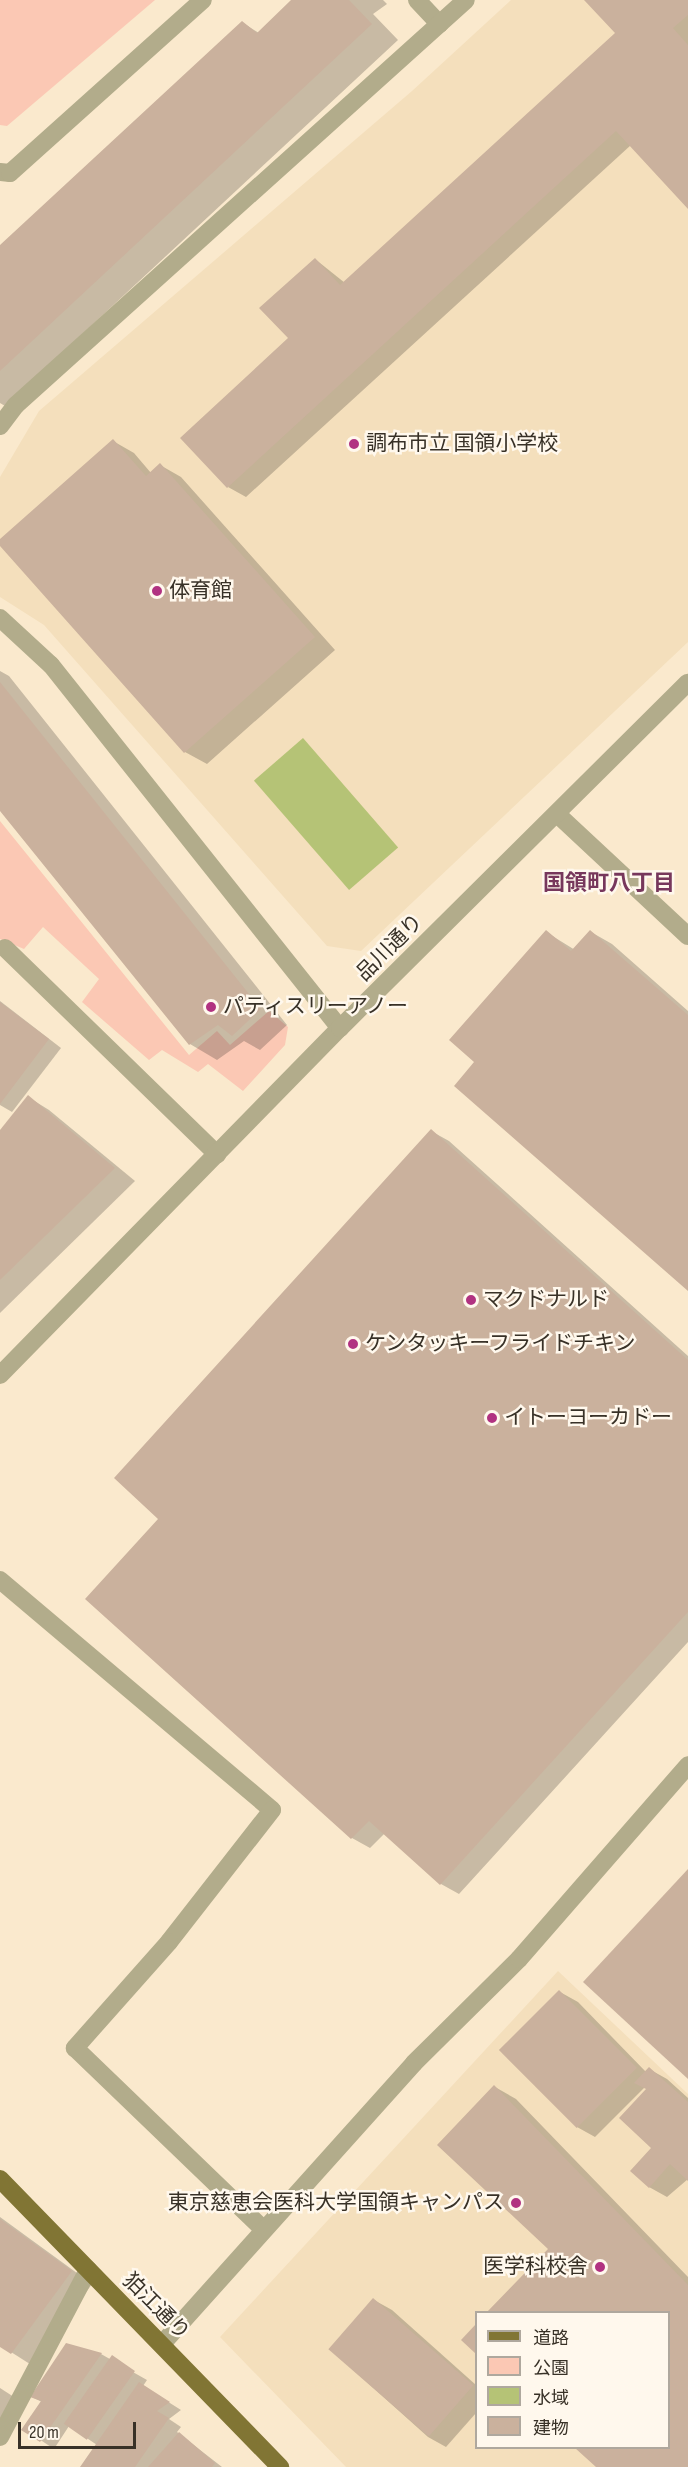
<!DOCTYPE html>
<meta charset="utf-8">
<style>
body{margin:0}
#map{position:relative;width:688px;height:2467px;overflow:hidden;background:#fae9cd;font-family:"Sofia Sans Condensed","Noto Sans JP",sans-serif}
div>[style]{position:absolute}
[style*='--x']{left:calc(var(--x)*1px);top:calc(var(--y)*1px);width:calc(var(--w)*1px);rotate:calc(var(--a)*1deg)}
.built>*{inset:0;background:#f4dfbc}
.green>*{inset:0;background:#fbc8b4}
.water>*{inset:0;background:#b5c376;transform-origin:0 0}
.shadow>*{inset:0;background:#0003}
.building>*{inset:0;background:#cab19d;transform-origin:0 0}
.minor>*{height:18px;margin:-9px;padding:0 9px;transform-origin:9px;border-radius:9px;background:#b2ac8b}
.major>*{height:18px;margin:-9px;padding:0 9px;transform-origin:9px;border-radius:9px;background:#817534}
.dots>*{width:16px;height:16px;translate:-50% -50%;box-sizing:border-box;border:3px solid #fff8ed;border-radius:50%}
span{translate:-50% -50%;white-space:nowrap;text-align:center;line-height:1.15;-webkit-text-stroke:5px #fff8ed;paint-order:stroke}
.poi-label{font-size:21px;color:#383127}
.left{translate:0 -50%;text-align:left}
.right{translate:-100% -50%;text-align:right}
.street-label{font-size:21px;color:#383127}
.neighbourhood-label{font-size:22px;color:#77375c;font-weight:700}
.legend{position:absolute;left:475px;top:2311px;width:195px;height:138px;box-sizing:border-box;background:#fff8ed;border:2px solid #afa89e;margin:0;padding:8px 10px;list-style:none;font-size:18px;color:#383127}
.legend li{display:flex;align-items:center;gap:12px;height:30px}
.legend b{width:30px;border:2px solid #afa89e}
.scale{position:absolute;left:18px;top:2422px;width:118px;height:27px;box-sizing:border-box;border:3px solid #383127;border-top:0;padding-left:8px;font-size:18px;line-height:21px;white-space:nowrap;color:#383127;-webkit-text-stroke:4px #fff8ed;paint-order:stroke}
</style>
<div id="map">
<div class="built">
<i style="clip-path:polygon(511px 0,688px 0,688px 642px,361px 951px,327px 946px,44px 625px,0 597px,0 477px,39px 411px,412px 91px)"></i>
<i style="clip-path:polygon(evenodd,558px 1971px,688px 2094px,688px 2467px,346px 2467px,220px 2337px,558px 1971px,476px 2312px,668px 2312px,668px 2448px,476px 2448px,476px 2312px)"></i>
</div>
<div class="green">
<i style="clip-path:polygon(0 0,155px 0,7px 126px,0 125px)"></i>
<i style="clip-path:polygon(0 821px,189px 1055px,217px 1031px,230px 1045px,269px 1011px,288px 1027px,285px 1045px,243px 1091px,208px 1064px,198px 1072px,162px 1050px,149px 1060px,82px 1002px,99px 979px,43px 927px,24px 949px,0 939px)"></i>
</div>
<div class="water">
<i style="left:303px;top:738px;width:145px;height:65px;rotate:49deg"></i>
</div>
<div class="shadow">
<i style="clip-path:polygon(294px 0,383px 0,387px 4px,373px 14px,398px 40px,5px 406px,0 403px,0 247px,243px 23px,259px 33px)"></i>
<i style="clip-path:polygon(586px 0,688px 0,688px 207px,631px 145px,246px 497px,228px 487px,290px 338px,315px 259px,345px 283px,617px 34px)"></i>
<i style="clip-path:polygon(113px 441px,134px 453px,151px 473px,160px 465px,181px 477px,335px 650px,207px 764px,185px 752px,0 544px)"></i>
<i style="clip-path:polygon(0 671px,9px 676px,287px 1025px,260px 1050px,244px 1041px,217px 1060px,190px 1044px,0 809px)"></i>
<i style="clip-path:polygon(546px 932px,575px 950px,591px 932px,612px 944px,688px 1011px,688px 1289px,476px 1062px)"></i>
<i style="clip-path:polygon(0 1001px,61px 1048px,12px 1112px,0 1105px)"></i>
<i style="clip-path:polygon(28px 1097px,49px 1110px,135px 1181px,0 1313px,0 1133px)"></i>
<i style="clip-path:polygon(431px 1131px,449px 1141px,688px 1356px,688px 1642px,459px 1894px,441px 1884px,385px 1833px,370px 1848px,352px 1838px,87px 1599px,161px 1518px)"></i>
<i style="clip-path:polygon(560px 1992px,578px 2002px,646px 2072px,649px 2069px,667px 2079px,688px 2098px,688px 2179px,667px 2197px,649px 2187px,653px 2148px,647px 2085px,595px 2137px,577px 2127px)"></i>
<i style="clip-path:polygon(495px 2087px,516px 2099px,688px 2277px,688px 2467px,598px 2467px,577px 2448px,668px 2448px,668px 2312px,489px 2312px,550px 2249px)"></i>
<i style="clip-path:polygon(0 2217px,92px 2284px,33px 2366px,0 2345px)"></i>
<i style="clip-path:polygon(374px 2300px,392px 2310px,476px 2385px,476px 2413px,446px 2447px,428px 2437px,330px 2349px)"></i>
<i style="clip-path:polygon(101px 2354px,147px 2380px,143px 2386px,181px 2410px,169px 2419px,181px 2427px,177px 2432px,222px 2467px,82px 2467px,97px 2445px,69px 2426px,54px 2449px,24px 2429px,42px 2402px,32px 2397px)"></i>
<i style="clip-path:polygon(0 2388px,17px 2399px,0 2427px)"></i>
</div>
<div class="building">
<i style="clip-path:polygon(291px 0,349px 0,372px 24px,0 371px,0 245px,242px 21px,257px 33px)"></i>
<i style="clip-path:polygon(584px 0,688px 0,688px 15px,673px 28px,688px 45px,688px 209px,616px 131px,227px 488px,180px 438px,288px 338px,259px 308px,315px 258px,340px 285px,615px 33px)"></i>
<i style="clip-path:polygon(113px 439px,146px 476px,160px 463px,315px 637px,184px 753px,0 546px,0 539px)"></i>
<i style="clip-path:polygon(0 682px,261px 1009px,232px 1036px,218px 1025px,189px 1045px,0 811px)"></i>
<i style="clip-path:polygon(546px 930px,571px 951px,590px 930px,688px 1015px,688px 1291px,454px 1086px,474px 1062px,449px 1040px)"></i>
<i style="clip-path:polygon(0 1002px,49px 1039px,0 1104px)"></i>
<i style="clip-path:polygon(28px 1095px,115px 1168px,0 1280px,0 1130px)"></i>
<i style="clip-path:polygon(431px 1129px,688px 1360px,688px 1612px,440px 1885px,369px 1821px,351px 1839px,85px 1599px,158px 1519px,114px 1478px)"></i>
<i style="clip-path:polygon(688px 1869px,688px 2079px,583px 1982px)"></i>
<i style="left:559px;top:1990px;width:110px;height:85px;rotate:45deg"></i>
<i style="clip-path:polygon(649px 2067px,688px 2102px,688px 2181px,670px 2164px,649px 2188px,630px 2171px,651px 2148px,619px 2118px,646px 2089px,634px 2083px)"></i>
<i style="clip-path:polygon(494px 2085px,688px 2285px,688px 2467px,596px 2467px,575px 2448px,668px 2448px,668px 2312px,487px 2312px,548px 2249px,437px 2145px)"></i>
<i style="clip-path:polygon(0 2219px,72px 2271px,11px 2354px,0 2347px)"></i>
<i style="left:373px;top:2298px;width:133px;height:68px;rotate:41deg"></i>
<i style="clip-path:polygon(476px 2324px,476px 2354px,461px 2340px)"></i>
<i style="clip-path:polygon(66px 2343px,102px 2353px,40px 2442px,21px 2430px,41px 2401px,30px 2397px)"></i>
<i style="left:112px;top:2355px;width:28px;height:84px;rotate:35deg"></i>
<i style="clip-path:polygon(139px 2382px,170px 2402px,157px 2411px,169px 2418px,135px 2467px,80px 2467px)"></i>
<i style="clip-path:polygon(179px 2432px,215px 2463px,212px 2467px,148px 2467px)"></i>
</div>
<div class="minor">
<i style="--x:417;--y:0;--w:33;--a:47"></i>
<i style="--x:0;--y:172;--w:10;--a:6"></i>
<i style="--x:10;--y:173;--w:259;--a:-41.9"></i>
<i style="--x:0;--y:426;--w:26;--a:-53"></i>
<i style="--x:16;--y:405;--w:605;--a:-41.99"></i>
<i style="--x:0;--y:618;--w:69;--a:42.7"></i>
<i style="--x:51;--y:665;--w:464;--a:51.5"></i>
<i style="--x:557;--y:814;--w:179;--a:43"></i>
<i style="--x:5;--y:948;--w:296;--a:44.2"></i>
<i style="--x:0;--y:1375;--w:486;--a:-45.6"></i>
<i style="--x:340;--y:1028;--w:490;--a:-44.8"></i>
<i style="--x:0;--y:1580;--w:356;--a:40.2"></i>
<i style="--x:272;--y:1810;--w:167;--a:128"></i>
<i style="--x:169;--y:1942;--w:142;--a:131.6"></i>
<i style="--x:75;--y:2048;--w:262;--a:43.9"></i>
<i style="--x:162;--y:2344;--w:377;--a:-48.1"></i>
<i style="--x:414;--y:2063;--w:148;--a:-44.7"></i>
<i style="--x:519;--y:1959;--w:257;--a:-48.9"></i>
<i style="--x:0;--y:2437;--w:189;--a:-62.2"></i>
</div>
<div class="major">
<i style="--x:0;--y:2179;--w:402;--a:45.8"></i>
</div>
<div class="dots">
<i style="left:354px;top:444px;background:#b13281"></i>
<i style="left:157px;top:591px;background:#b13281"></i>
<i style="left:211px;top:1007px;background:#b13281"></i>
<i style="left:471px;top:1300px;background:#b13281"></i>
<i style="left:353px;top:1344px;background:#b13281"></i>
<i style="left:492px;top:1418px;background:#b13281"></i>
<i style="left:516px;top:2203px;background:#b13281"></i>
<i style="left:600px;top:2267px;background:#b13281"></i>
</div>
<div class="poi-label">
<span class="left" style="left:366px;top:444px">調布市立 国領小学校</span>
<span class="left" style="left:169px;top:591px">体育館</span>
<span class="left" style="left:223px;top:1007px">パティスリーアノー</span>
<span class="left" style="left:483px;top:1300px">マクドナルド</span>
<span class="left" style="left:365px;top:1344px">ケンタッキーフライドチキン</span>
<span class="left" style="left:504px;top:1418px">イトーヨーカドー</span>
<span class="right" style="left:504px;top:2203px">東京慈恵会医科大学国領キャンパス</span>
<span class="right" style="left:588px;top:2267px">医学科校舎</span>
</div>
<div class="street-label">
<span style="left:390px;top:948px;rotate:-45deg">品川通り</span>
<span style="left:156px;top:2307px;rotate:45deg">狛江通り</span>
</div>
<div class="neighbourhood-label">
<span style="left:609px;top:884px">国領町八丁目</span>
</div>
<ul class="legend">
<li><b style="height:8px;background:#817534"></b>道路</li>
<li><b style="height:16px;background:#fbc8b4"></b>公園</li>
<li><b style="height:16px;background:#b5c376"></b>水域</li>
<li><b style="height:16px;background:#cab19d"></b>建物</li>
</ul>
<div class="scale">20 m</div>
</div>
